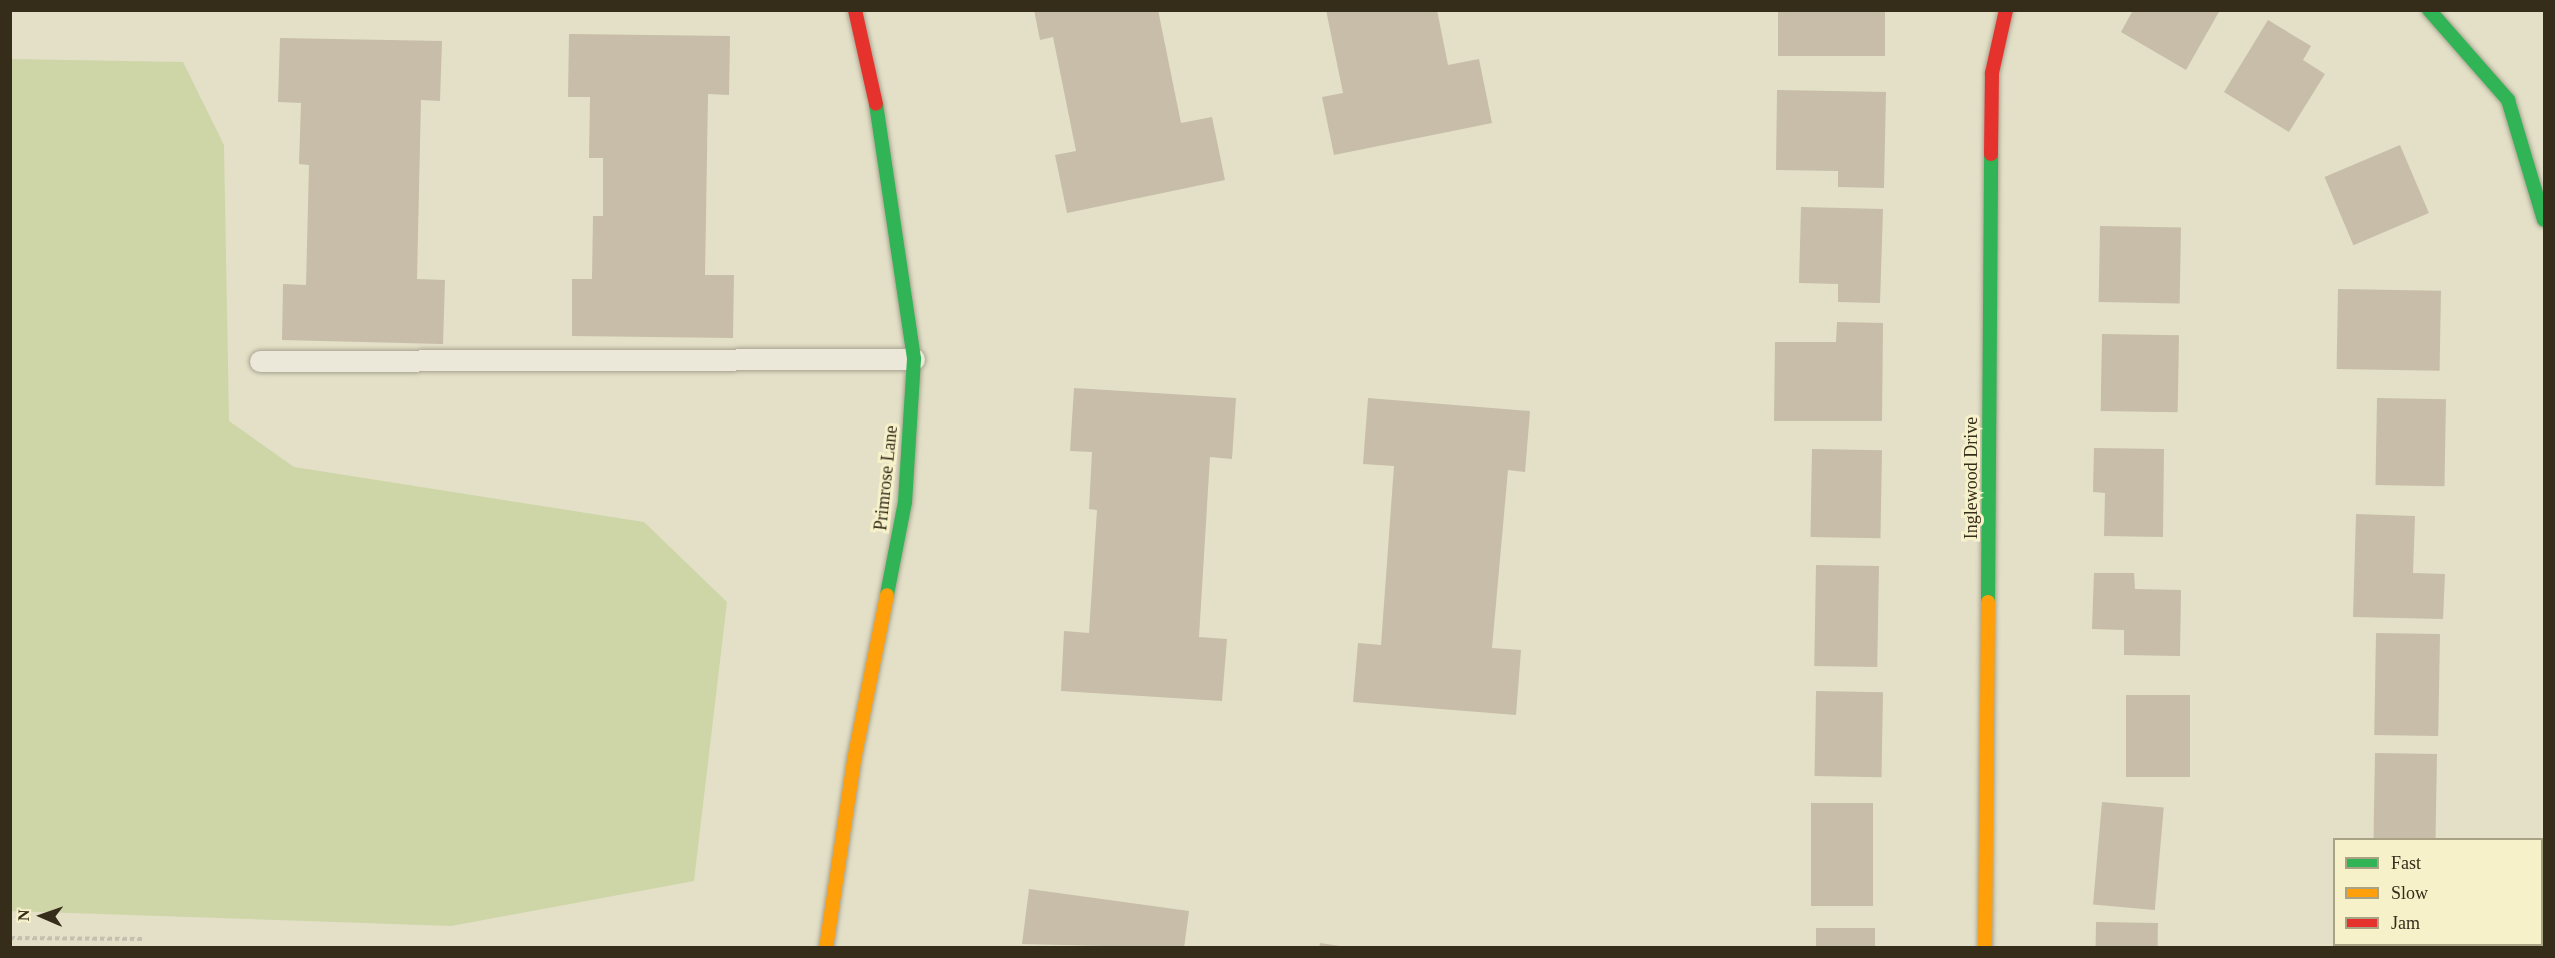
<!DOCTYPE html>
<style>
body{margin:0}
#map{position:relative;width:2555px;height:958px;overflow:hidden;background:#e3e0c7;font-family:Georgia,serif}
div>[style]{position:absolute}
[style*='--x']{left:calc(var(--x)*1px);top:calc(var(--y)*1px);width:calc(var(--w)*1px);rotate:calc(var(--a)*1deg)}
.green>*{inset:0;background:#ced6a8}
.building>*{inset:0;background:#c7bda8;transform-origin:0 0}
.path>*{height:4px;margin-top:-2px;transform-origin:0;background:repeating-linear-gradient(90deg,#c3c0b0 0 4.5px,transparent 0 7.5px)}
.roads{filter:drop-shadow(0 0 2px #a8a391) drop-shadow(0 0 2px #a8a391)}
.lane>*{height:21px;margin:-10.5px;padding:0 10.5px;transform-origin:10.5px;border-radius:10.5px;background:#ebe8d9}
.fast>*{height:14px;margin:-7px;padding:0 7px;transform-origin:7px;border-radius:7px;background:#30b455}
.slow>*{height:14px;margin:-7px;padding:0 7px;transform-origin:7px;border-radius:7px;background:#ff9f0a}
.jam>*{height:14px;margin:-7px;padding:0 7px;transform-origin:7px;border-radius:7px;background:#e5322d}
span{translate:-50% -50%;white-space:nowrap;text-align:center;line-height:1.15;-webkit-text-stroke:6px #f7f1ca;paint-order:stroke}
.street-label{font-size:18px;color:#362c1a}
.frame{position:absolute;inset:0;border:12px solid #362c1a;pointer-events:none}
.legend{position:absolute;left:2333px;top:838px;width:210px;height:108px;box-sizing:border-box;background:#f7f1ca;border:2px solid #aaa284;margin:0;padding:8px 10px;list-style:none;font-size:18px;color:#362c1a}
.legend li{display:flex;align-items:center;gap:12px;height:30px}
.legend b{width:30px;border:2px solid #aaa284}
.north{position:absolute;left:12px;top:886px;width:60px;height:60px;-webkit-text-stroke:4px #f7f1ca;paint-order:stroke;rotate:272deg;font-size:16px;font-weight:700;line-height:24px;text-align:center;color:#362c1a}
.north::after{content:'';display:block;margin:auto;width:21px;height:27px;background:#362c1a;clip-path:polygon(50% 0,100% 100%,50% 72%,0 100%)}
</style>
<div id="map">
<div class="green">
<i style="clip-path:polygon(11px 59px,183px 62px,224px 145px,229px 421px,294px 467px,644px 522px,727px 602px,694px 881px,451px 926px,11px 911px)"></i>
</div>
<div class="building">
<i style="clip-path:polygon(1034px 10px,1158px 10px,1181px 123px,1212px 117px,1225px 180px,1067px 213px,1055px 155px,1076px 151px,1053px 37px,1040px 40px)"></i>
<i style="clip-path:polygon(1326px 10px,1437px 10px,1448px 65px,1479px 59px,1492px 123px,1334px 155px,1322px 97px,1343px 93px)"></i>
<i style="left:1778px;top:10px;width:107px;height:46px"></i>
<i style="clip-path:polygon(2133px 10px,2220px 10px,2186px 70px,2121px 32px)"></i>
<i style="clip-path:polygon(2268px 20px,2311px 46px,2303px 60px,2325px 74px,2289px 132px,2224px 92px)"></i>
<i style="clip-path:polygon(569px 34px,730px 36px,729px 95px,708px 94px,705px 275px,734px 275px,733px 338px,572px 336px,572px 279px,592px 279px,593px 216px,603px 216px,603px 158px,589px 158px,590px 97px,568px 97px)"></i>
<i style="clip-path:polygon(280px 38px,442px 41px,440px 101px,421px 100px,417px 279px,445px 280px,443px 344px,282px 340px,283px 284px,306px 285px,309px 165px,299px 164px,301px 103px,278px 102px)"></i>
<i style="clip-path:polygon(1777px 90px,1886px 92px,1884px 188px,1838px 187px,1838px 171px,1776px 170px)"></i>
<i style="left:2400px;top:145px;width:74px;height:82px;rotate:67deg"></i>
<i style="clip-path:polygon(1801px 207px,1883px 209px,1880px 303px,1838px 302px,1838px 284px,1799px 283px)"></i>
<i style="left:2100px;top:226px;width:81px;height:76px;rotate:1deg"></i>
<i style="left:2338px;top:289px;width:103px;height:80px;rotate:1deg"></i>
<i style="clip-path:polygon(1837px 322px,1883px 323px,1882px 421px,1774px 421px,1775px 342px,1836px 342px)"></i>
<i style="left:2102px;top:334px;width:77px;height:77px;rotate:1deg"></i>
<i style="clip-path:polygon(1074px 388px,1236px 398px,1232px 459px,1210px 457px,1199px 637px,1227px 639px,1222px 701px,1061px 691px,1064px 631px,1089px 633px,1097px 510px,1089px 509px,1092px 452px,1070px 451px)"></i>
<i style="clip-path:polygon(1368px 398px,1530px 411px,1525px 472px,1508px 470px,1492px 648px,1521px 650px,1516px 715px,1353px 702px,1358px 643px,1381px 645px,1394px 466px,1363px 464px)"></i>
<i style="left:2377px;top:398px;width:69px;height:87px;rotate:1deg"></i>
<i style="clip-path:polygon(2094px 448px,2164px 449px,2163px 537px,2104px 536px,2105px 493px,2093px 492px)"></i>
<i style="left:1812px;top:449px;width:70px;height:88px;rotate:1deg"></i>
<i style="clip-path:polygon(2356px 514px,2415px 516px,2413px 573px,2445px 574px,2443px 619px,2353px 617px)"></i>
<i style="left:1816px;top:565px;width:63px;height:101px;rotate:1deg"></i>
<i style="clip-path:polygon(2094px 573px,2134px 573px,2135px 589px,2181px 590px,2180px 656px,2124px 655px,2124px 630px,2092px 629px)"></i>
<i style="left:2376px;top:633px;width:64px;height:102px;rotate:1deg"></i>
<i style="left:1816px;top:691px;width:67px;height:85px;rotate:1deg"></i>
<i style="left:2126px;top:695px;width:64px;height:82px"></i>
<i style="left:2375px;top:753px;width:62px;height:87px;rotate:1deg"></i>
<i style="left:2102px;top:802px;width:62px;height:103px;rotate:5deg"></i>
<i style="left:1811px;top:803px;width:62px;height:103px"></i>
<i style="clip-path:polygon(1029px 889px,1189px 911px,1184px 948px,1022px 944px)"></i>
<i style="left:2096px;top:922px;width:62px;height:26px;rotate:1deg"></i>
<i style="left:1816px;top:928px;width:59px;height:20px"></i>
<i style="clip-path:polygon(1320px 943px,1340px 946px,1340px 948px,1319px 948px)"></i>
<i style="left:2353px;top:944px;width:57px;height:4px"></i>
</div>
<div class="path">
<i style="--x:10;--y:938;--w:135;--a:0.4"></i>
</div>
<div class="roads">
<div class="lane">
<i style="--x:260;--y:361;--w:654;--a:-0.18"></i>
</div>
<div class="fast">
<i style="--x:2429;--y:10;--w:120;--a:48.7"></i>
<i style="--x:2508;--y:100;--w:125;--a:73.3"></i>
<i style="--x:876;--y:104;--w:258;--a:81.5"></i>
<i style="--x:914;--y:359;--w:143;--a:93.6"></i>
<i style="--x:905;--y:502;--w:95;--a:101"></i>
<i style="--x:1988;--y:602;--w:448;--a:-89.6"></i>
</div>
<div class="slow">
<i style="--x:826;--y:948;--w:190;--a:-81.5"></i>
<i style="--x:854;--y:760;--w:168;--a:-78.7"></i>
<i style="--x:1985;--y:948;--w:346;--a:-89.5"></i>
</div>
<div class="jam">
<i style="--x:855;--y:10;--w:96;--a:77.4"></i>
<i style="--x:1991;--y:154;--w:81;--a:-89.3"></i>
<i style="--x:1992;--y:73;--w:65;--a:-77.5"></i>
</div>
</div>
<div class="street-label">
<span style="left:886px;top:478px;rotate:-84deg">Primrose Lane</span>
<span style="left:1971px;top:478px;rotate:-90deg">Inglewood Drive</span>
</div>
<div class="frame"></div>
<ul class="legend">
<li><b style="height:8px;background:#30b455"></b>Fast</li>
<li><b style="height:8px;background:#ff9f0a"></b>Slow</li>
<li><b style="height:8px;background:#e5322d"></b>Jam</li>
</ul>
<div class="north">N</div>
</div>
